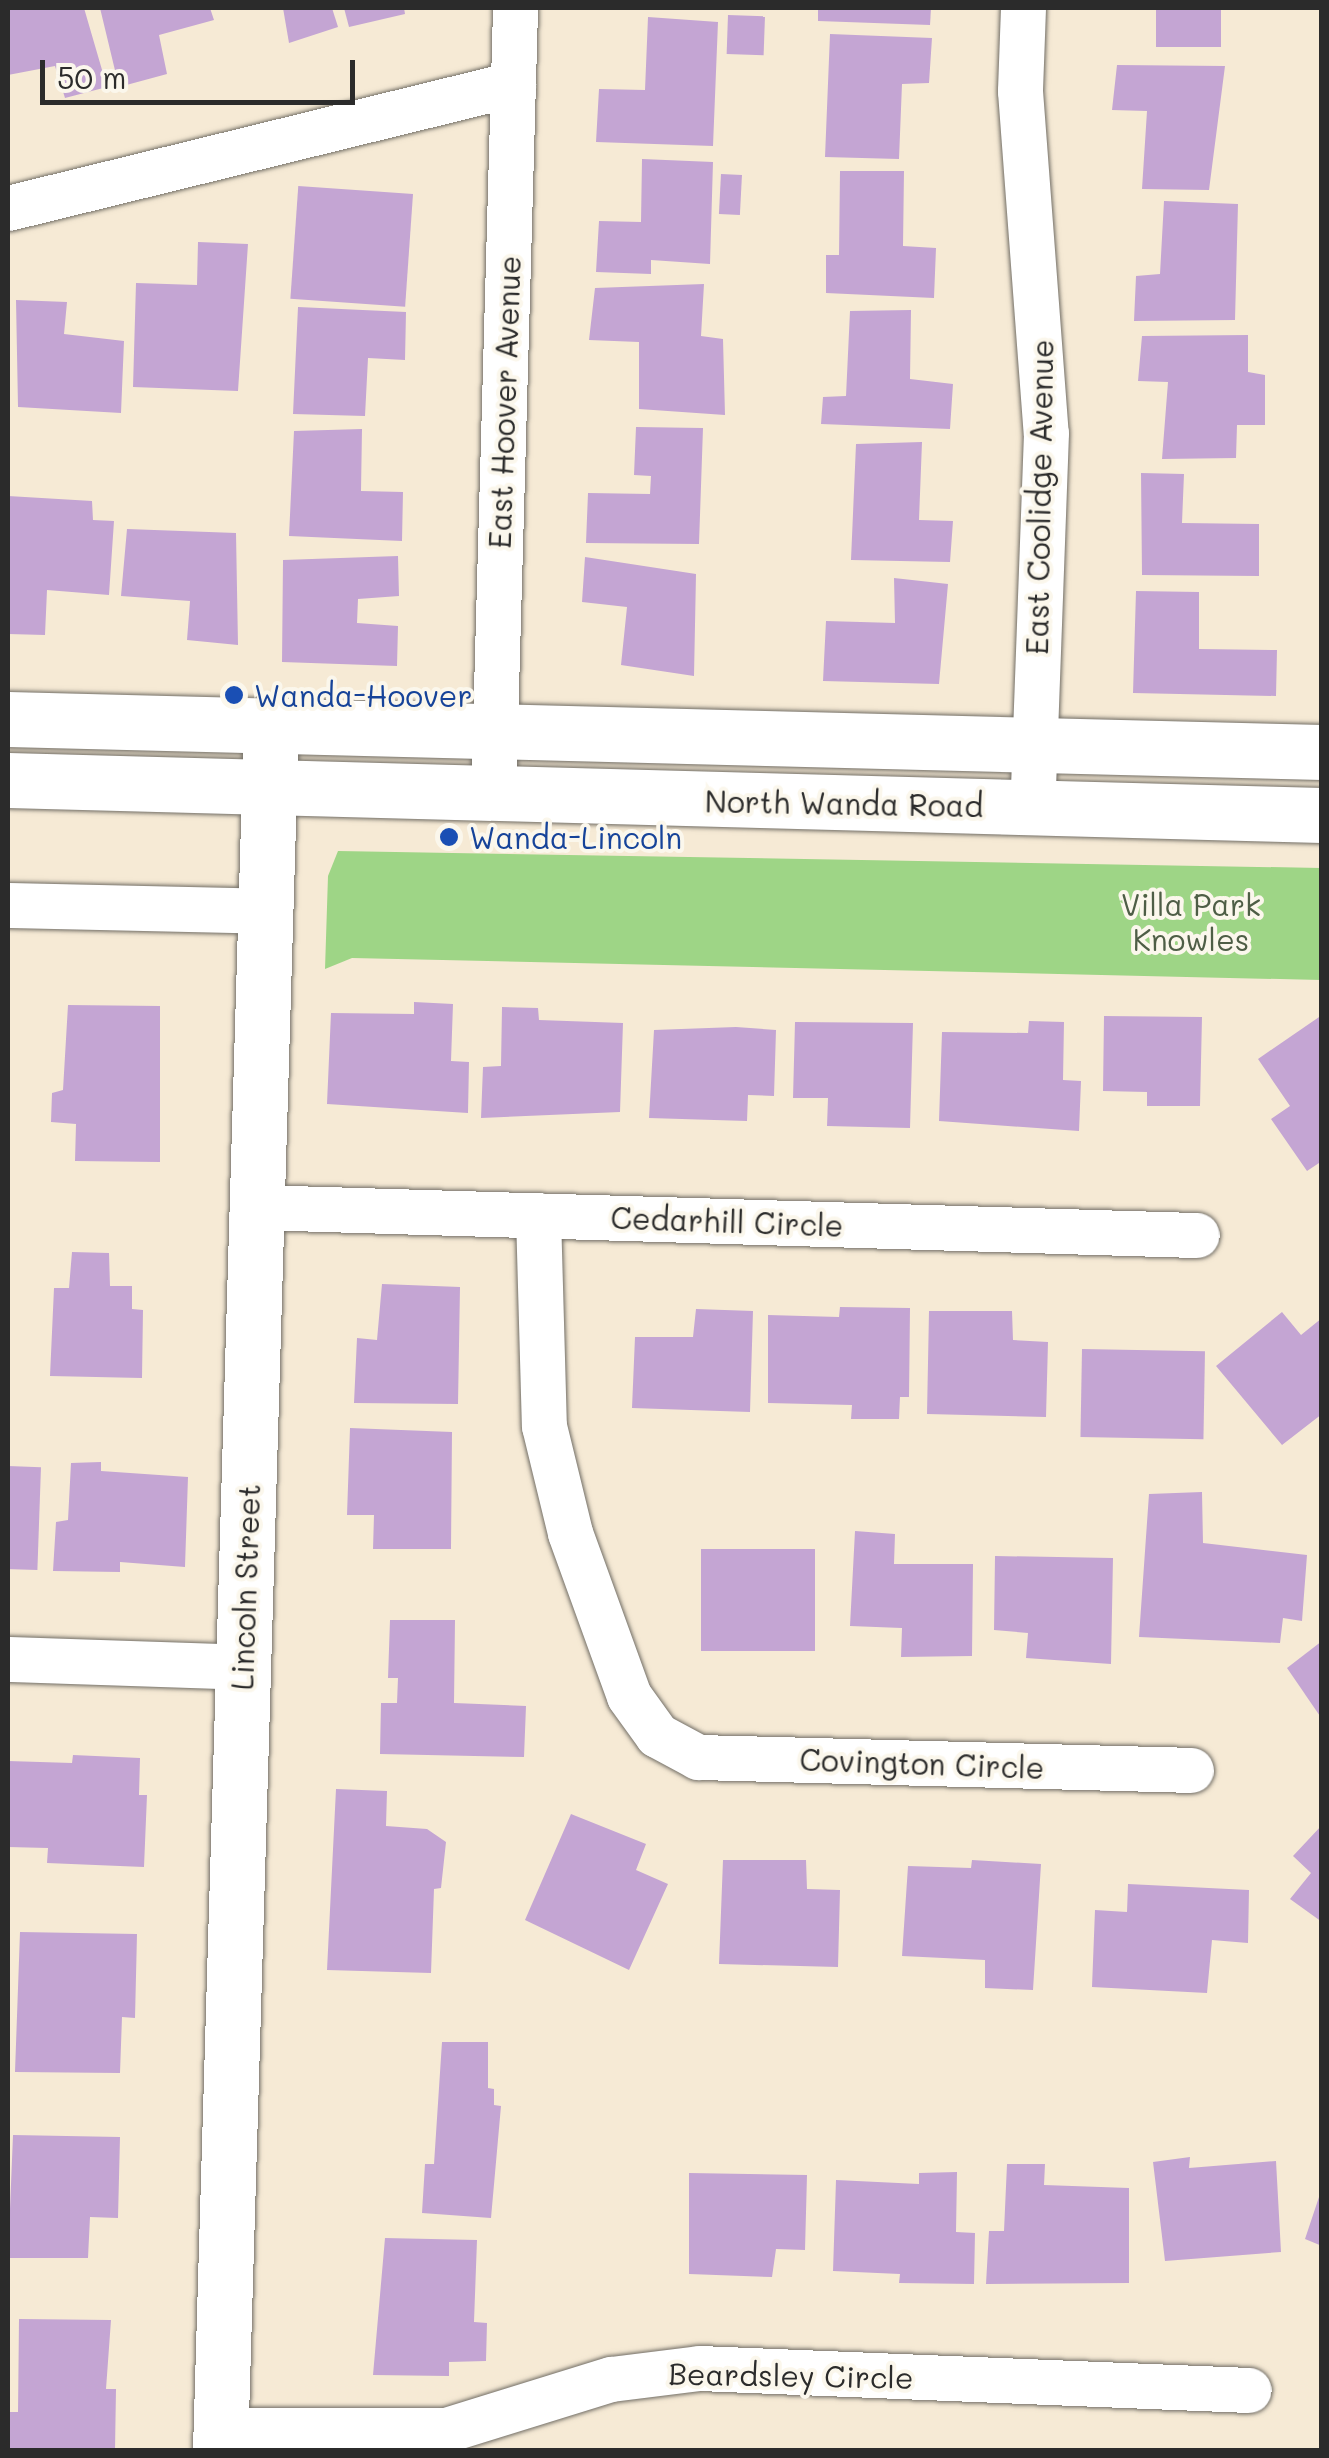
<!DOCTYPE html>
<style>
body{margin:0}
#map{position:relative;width:1329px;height:2458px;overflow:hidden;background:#f6ead5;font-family:Mali,sans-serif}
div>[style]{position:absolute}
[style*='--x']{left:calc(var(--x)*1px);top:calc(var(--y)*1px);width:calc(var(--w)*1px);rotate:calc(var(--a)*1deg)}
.green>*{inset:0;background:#9ed586}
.building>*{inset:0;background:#c4a5d3;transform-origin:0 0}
.roads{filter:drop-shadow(0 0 2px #726e66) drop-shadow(0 0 2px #726e66)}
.minor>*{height:45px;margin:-22.5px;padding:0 22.5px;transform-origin:22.5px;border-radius:22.5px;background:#fff}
.tertiary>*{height:55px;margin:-27.5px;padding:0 27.5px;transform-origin:27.5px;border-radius:27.5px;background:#fff}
.dots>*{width:28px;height:28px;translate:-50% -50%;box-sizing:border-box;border:5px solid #fbf7ec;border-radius:50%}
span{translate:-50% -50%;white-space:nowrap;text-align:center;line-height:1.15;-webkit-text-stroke:8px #fbf7ec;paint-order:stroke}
.street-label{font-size:30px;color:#2b2b2b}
.transit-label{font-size:30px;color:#164399}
.left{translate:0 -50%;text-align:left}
.park-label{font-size:30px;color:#4e5e46}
.frame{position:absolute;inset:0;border:10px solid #2b2b2b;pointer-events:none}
.scale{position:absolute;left:40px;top:60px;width:315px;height:45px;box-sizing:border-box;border:5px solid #2b2b2b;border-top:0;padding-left:12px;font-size:30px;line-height:35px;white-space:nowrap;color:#2b2b2b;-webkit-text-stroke:8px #fbf7ec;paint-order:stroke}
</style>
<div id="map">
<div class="green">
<i style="clip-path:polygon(338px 851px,1321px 868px,1321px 980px,352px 958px,325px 969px,328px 876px)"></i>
</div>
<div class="building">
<i style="clip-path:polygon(8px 8px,84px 8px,107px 87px,65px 98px,55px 66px,8px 75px)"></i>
<i style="clip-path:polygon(100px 8px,210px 8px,214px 20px,159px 35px,167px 74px,119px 87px)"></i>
<i style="clip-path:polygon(283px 8px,332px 8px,338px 27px,289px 43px)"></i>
<i style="clip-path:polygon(344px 8px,404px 8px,405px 14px,349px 27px)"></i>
<i style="clip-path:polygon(818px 8px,931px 8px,930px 25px,818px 21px)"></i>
<i style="left:1156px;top:8px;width:65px;height:39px"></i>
<i style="left:728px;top:15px;width:37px;height:39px;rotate:2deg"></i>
<i style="clip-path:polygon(648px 17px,718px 22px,713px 146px,596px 142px,599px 89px,645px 90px)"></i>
<i style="clip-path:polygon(830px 34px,932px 38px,929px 83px,902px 84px,899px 159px,825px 157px)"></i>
<i style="clip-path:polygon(1117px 65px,1225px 66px,1209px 190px,1142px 189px,1147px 111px,1112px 110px)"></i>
<i style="clip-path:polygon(642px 159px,713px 162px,710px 264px,651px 260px,651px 274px,596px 272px,599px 221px,641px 222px)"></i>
<i style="clip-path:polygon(840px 171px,904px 171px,903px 246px,936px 248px,934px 298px,826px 293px,826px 255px,839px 255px)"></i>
<i style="left:721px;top:174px;width:21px;height:40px;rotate:3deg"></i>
<i style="left:413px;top:194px;width:113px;height:115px;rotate:94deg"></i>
<i style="clip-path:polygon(1164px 201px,1238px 204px,1235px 320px,1134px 321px,1136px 276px,1160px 274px)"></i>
<i style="clip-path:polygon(198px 242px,248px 244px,238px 391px,133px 387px,136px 283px,197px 285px)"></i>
<i style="clip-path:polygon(704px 284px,701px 336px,723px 339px,725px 415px,639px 409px,639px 342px,589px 340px,595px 288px)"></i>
<i style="clip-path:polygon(16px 300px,67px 302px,64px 334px,124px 341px,121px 413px,18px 407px)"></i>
<i style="clip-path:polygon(298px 307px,406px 312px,405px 360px,368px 358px,365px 416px,293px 414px)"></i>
<i style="clip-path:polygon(911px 310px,910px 379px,953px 384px,950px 429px,821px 424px,823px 397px,846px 396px,850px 311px)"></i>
<i style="clip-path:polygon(1248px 335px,1248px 372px,1265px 375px,1265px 425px,1237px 425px,1236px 458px,1162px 459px,1168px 382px,1138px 381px,1142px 336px)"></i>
<i style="clip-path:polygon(636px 427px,703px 428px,699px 544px,586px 543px,588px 493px,650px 494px,651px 476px,634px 475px)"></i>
<i style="clip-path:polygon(362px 429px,361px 491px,403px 492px,402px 541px,289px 536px,294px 431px)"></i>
<i style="clip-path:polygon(922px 442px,919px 520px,953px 521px,950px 562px,851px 560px,856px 444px)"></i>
<i style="clip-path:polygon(1141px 473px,1184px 474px,1182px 523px,1259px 524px,1259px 576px,1142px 575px)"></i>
<i style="clip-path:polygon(8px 496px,92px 501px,93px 520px,114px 521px,109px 595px,47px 590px,45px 635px,8px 634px)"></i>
<i style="clip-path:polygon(127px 529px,236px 533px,238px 645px,187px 640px,190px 601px,121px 596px)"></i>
<i style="clip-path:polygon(398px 556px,399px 596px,358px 599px,357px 623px,398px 626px,397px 666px,282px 662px,283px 560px)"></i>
<i style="clip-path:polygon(585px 557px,696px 574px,694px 676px,621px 665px,627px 607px,582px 602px)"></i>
<i style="clip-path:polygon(894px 578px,948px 584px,939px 684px,823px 681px,826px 621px,895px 623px)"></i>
<i style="clip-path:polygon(1136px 591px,1199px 592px,1199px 649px,1277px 650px,1276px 696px,1133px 693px)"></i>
<i style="clip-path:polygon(414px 1002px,453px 1004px,451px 1061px,469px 1062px,468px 1113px,327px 1104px,331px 1013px,414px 1014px)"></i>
<i style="clip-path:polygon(68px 1005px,160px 1006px,160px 1162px,75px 1161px,76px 1124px,51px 1122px,52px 1093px,63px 1090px)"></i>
<i style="clip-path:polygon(502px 1007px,538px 1008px,539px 1020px,623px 1023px,620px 1112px,481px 1118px,483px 1067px,501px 1066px)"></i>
<i style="clip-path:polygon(1322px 1015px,1322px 1161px,1307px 1171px,1271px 1119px,1290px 1106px,1258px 1059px)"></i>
<i style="clip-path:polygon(1104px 1016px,1202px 1017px,1200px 1106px,1147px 1106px,1147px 1092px,1103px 1091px)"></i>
<i style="clip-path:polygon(1029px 1021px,1064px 1022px,1063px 1080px,1081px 1081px,1079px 1131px,939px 1121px,942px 1032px,1028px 1033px)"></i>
<i style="clip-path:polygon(795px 1022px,913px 1023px,910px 1128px,827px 1126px,828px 1098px,793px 1098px)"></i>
<i style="clip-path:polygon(736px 1027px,776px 1030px,774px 1096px,748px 1095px,747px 1121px,649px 1118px,654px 1030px)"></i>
<i style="clip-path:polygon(72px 1252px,109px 1253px,110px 1286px,132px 1286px,132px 1309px,143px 1310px,142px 1378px,50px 1376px,54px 1288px,69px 1288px)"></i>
<i style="clip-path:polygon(382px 1284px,460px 1287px,458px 1404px,354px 1403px,357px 1338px,377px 1340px)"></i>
<i style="clip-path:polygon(840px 1307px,910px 1308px,909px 1397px,900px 1397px,899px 1419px,851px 1419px,852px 1405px,768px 1403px,768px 1315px,839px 1317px)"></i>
<i style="clip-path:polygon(696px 1309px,753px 1311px,750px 1412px,632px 1408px,635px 1337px,693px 1337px)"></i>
<i style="clip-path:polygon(929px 1311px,1012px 1311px,1013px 1340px,1048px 1342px,1046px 1417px,927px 1414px)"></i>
<i style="clip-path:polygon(1282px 1312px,1301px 1335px,1322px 1318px,1322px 1414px,1282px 1445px,1216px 1366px)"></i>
<i style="left:1082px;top:1349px;width:123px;height:88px;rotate:1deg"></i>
<i style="clip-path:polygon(350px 1428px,452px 1432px,451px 1549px,373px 1549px,374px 1515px,347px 1515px)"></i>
<i style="clip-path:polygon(101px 1462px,101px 1471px,188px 1477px,185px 1567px,120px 1562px,120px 1572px,53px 1571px,56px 1522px,68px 1520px,71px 1463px)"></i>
<i style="left:8px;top:1466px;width:33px;height:103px;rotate:2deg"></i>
<i style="clip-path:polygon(1202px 1492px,1203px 1543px,1307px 1555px,1302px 1621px,1283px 1618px,1280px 1643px,1139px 1637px,1149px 1494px)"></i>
<i style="clip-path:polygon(855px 1531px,895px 1534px,894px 1564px,973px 1564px,972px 1656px,901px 1657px,902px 1628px,850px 1626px)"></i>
<i style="left:701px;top:1549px;width:114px;height:102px"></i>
<i style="clip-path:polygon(995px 1556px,1113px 1558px,1111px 1664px,1026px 1658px,1028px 1633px,994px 1630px)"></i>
<i style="clip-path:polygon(390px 1620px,455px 1620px,454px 1703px,526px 1706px,524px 1757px,380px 1754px,381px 1703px,397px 1703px,398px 1678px,388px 1678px)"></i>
<i style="clip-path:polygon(1322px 1641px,1322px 1719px,1287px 1668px)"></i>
<i style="clip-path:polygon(73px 1755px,140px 1758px,139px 1795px,147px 1795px,144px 1867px,47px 1863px,48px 1848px,8px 1847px,8px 1761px,72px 1763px)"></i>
<i style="clip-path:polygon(336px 1789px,387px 1791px,386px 1826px,427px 1829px,446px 1842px,441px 1888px,434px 1889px,431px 1973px,327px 1970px)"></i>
<i style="clip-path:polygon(571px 1814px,646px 1844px,636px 1870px,668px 1884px,629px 1970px,525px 1920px)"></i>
<i style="clip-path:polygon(1322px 1825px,1322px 1922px,1290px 1899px,1311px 1873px,1293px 1856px)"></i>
<i style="clip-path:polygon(723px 1860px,806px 1860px,807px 1889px,840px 1890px,838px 1967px,719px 1964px)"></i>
<i style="clip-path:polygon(972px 1860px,1041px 1864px,1033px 1990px,985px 1988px,985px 1960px,902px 1956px,908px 1866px,971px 1868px)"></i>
<i style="clip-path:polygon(1128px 1884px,1249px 1890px,1248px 1943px,1212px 1940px,1207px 1993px,1092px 1987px,1095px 1910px,1127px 1912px)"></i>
<i style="clip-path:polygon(20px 1932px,137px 1934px,135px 2018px,122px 2017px,120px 2073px,15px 2072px)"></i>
<i style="clip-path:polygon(442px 2042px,488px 2042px,488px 2088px,494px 2089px,494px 2105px,501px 2106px,491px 2218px,422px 2213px,425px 2164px,434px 2164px)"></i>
<i style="clip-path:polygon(13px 2135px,120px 2137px,118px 2218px,90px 2217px,88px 2258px,8px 2258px)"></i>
<i style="clip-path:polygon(1190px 2157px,1189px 2168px,1276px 2161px,1281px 2252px,1165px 2261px,1153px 2162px)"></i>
<i style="clip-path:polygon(1007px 2164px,1045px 2164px,1044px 2185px,1129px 2188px,1129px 2283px,986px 2284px,989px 2231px,1004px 2231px)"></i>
<i style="clip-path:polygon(957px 2172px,956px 2232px,975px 2233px,974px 2284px,899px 2283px,900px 2274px,833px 2271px,836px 2180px,919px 2184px,919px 2173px)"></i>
<i style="clip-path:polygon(689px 2173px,807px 2175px,805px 2250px,776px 2249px,772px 2277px,689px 2274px)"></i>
<i style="clip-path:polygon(1321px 2191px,1322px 2191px,1322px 2246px,1305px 2239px)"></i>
<i style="clip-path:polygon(385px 2238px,477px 2240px,474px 2322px,487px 2323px,486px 2361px,449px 2362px,449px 2376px,373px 2375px)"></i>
<i style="clip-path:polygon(19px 2319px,111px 2320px,106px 2389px,116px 2389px,115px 2450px,8px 2449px,8px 2412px,18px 2412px)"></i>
</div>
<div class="roads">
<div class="minor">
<i style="--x:1023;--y:8;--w:83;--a:92.1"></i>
<i style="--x:1020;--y:91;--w:343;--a:85.7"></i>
<i style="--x:1046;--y:433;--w:374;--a:92.1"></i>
<i style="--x:8;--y:208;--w:520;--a:-13.8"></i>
<i style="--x:493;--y:797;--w:789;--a:-88.4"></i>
<i style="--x:8;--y:905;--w:258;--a:1.3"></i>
<i style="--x:257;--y:1207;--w:940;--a:1.71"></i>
<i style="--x:538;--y:1215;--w:211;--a:88.4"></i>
<i style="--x:544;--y:1426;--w:110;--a:76.3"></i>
<i style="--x:570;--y:1533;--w:173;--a:70.1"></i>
<i style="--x:629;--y:1696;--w:48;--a:54.3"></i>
<i style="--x:657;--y:1735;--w:47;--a:28.2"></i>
<i style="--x:698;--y:1757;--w:493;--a:1.5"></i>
<i style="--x:8;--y:1659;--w:235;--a:1.9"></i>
<i style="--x:220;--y:2430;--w:226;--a:0"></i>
<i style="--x:446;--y:2430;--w:173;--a:-17.2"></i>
<i style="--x:611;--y:2379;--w:89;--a:-7.1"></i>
<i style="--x:699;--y:2368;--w:550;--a:2.29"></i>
</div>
<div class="tertiary">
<i style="--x:8;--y:719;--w:1314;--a:1.44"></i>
<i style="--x:8;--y:780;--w:1314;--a:1.53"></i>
<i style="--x:220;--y:2450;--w:1728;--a:-88.31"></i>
</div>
</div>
<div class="dots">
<i style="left:234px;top:695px;background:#1a4fb4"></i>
<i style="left:449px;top:837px;background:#1a4fb4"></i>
</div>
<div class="street-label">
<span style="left:504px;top:402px;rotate:-88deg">East Hoover Avenue</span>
<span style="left:1039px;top:497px;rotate:-89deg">East Coolidge Avenue</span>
<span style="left:844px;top:803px;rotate:1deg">North Wanda Road</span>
<span style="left:727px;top:1221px;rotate:2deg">Cedarhill Circle</span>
<span style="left:245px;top:1587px;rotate:-88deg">Lincoln Street</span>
<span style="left:922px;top:1763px;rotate:2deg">Covington Circle</span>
<span style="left:791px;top:2375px;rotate:1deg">Beardsley Circle</span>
</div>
<div class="transit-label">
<span class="left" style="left:254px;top:695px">Wanda-Hoover</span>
<span class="left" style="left:469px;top:837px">Wanda-Lincoln</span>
</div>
<div class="park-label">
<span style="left:1191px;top:921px">Villa Park<br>Knowles</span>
</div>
<div class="frame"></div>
<div class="scale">50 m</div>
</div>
